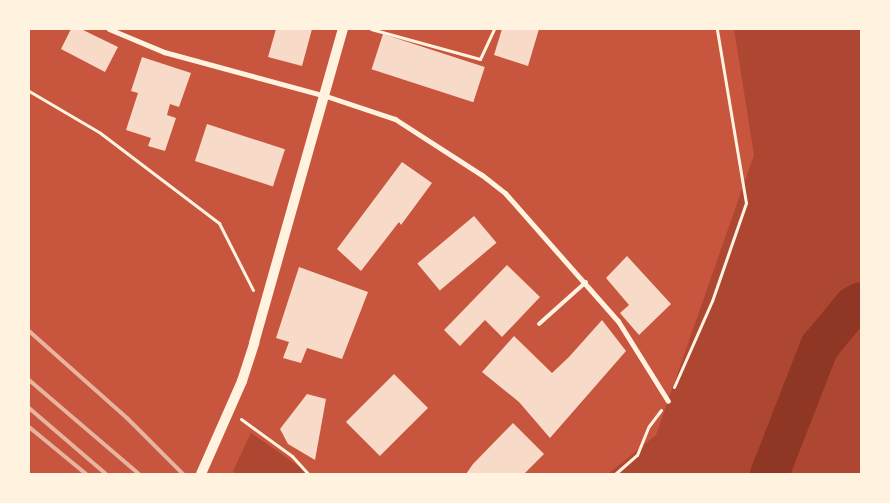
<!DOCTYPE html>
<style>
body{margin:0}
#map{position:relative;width:890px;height:503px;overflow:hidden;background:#c8553d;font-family:Roboto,sans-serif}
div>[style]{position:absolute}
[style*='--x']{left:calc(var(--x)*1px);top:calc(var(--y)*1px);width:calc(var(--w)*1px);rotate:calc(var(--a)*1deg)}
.green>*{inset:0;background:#ae4732}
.river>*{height:39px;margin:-19.5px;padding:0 19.5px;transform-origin:19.5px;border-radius:19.5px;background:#8f3625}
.building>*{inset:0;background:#f7dbc8;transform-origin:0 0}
.path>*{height:3px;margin:-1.5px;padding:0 1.5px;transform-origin:1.5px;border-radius:1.5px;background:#fff3e0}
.service>*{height:4px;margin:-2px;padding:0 2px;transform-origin:2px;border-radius:2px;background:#fff3e0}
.minor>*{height:5px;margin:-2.5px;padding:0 2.5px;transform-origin:2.5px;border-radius:2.5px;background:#fff3e0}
.secondary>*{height:10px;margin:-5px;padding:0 5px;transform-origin:5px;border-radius:5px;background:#fff3e0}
.rail>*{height:4px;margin:-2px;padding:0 2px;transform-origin:2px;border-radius:2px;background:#e9b49f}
span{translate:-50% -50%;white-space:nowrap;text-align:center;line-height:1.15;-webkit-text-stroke:4px #fff3e0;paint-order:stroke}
.frame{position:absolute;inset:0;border:30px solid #fff3e0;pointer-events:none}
</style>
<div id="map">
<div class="green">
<i style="clip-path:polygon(734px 29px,861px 29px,861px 474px,608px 474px,656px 435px,754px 155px)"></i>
<i style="clip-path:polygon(251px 433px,310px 474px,236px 474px,233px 471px)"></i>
</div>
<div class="river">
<i style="--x:769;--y:474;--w:137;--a:-68.7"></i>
<i style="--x:819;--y:346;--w:53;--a:-50.3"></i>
<i style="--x:853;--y:305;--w:9;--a:-27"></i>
</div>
<div class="building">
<i style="clip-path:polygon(71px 29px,81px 29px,118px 47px,105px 72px,61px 49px)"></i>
<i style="clip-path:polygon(276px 29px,312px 29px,302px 66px,268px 57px)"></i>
<i style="clip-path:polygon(502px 29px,539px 29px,528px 66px,494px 55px)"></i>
<i style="left:383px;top:34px;width:107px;height:37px;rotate:18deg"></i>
<i style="clip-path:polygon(142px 57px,191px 73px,179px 107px,170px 104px,167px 115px,176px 118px,165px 151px,148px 146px,151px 138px,126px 130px,138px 93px,131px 91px)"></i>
<i style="left:207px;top:124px;width:82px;height:39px;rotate:18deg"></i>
<i style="clip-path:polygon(402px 162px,432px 183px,401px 225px,399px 222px,361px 271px,337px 249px)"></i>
<i style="left:474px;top:216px;width:35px;height:74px;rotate:50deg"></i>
<i style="clip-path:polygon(627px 256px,671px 304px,639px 335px,620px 313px,629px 305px,606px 278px)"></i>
<i style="clip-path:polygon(507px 265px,540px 297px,502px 337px,485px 320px,460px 346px,444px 330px)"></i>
<i style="clip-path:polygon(299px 267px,368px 292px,342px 359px,307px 348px,301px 363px,283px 358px,289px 342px,276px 338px)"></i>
<i style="clip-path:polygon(602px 320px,626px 351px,550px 438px,519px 402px,482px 372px,514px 336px,552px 373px,569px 357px)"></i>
<i style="left:394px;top:374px;width:48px;height:68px;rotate:45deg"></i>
<i style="clip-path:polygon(307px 394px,326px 399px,315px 460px,288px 444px,280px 429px)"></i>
<i style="clip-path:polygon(513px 423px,544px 454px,524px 474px,466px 474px,473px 464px)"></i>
</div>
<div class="path">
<i style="--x:371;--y:29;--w:113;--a:15.4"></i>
<i style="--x:480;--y:59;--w:33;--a:-65"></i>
<i style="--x:29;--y:91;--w:81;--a:30.4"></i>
<i style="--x:99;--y:132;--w:151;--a:37.2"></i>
<i style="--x:219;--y:223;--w:75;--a:63.1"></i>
<i style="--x:674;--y:387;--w:94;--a:-66.2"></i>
<i style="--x:712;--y:301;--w:104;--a:-70.9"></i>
<i style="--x:746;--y:203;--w:176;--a:-99.5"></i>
<i style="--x:241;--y:419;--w:63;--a:36"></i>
<i style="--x:292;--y:456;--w:24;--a:48"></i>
<i style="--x:615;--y:474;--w:29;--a:-41"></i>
<i style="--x:637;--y:455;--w:31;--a:-68"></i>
<i style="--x:649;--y:426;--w:20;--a:-53"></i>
</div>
<div class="service">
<i style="--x:539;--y:324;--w:63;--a:-41.8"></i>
</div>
<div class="minor">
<i style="--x:109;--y:29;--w:60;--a:22.7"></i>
<i style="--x:164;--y:52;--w:168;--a:15.2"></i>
<i style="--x:326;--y:96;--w:73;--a:18.4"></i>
<i style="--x:395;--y:119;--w:103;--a:32.8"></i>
<i style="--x:482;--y:175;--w:29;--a:38"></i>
<i style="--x:505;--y:193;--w:171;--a:48.6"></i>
<i style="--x:618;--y:321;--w:94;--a:58"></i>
</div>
<div class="secondary">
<i style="--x:201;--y:474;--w:102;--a:-66.2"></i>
<i style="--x:242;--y:381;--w:40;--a:-72"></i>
<i style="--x:254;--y:343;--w:326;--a:-74.2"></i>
</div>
<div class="rail">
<i style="--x:29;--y:331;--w:131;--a:41.6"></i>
<i style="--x:127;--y:418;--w:79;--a:45"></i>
<i style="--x:29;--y:380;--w:145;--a:40.5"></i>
<i style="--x:29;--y:408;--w:101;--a:40.6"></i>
<i style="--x:29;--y:427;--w:74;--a:39.5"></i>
</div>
<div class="frame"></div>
</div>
